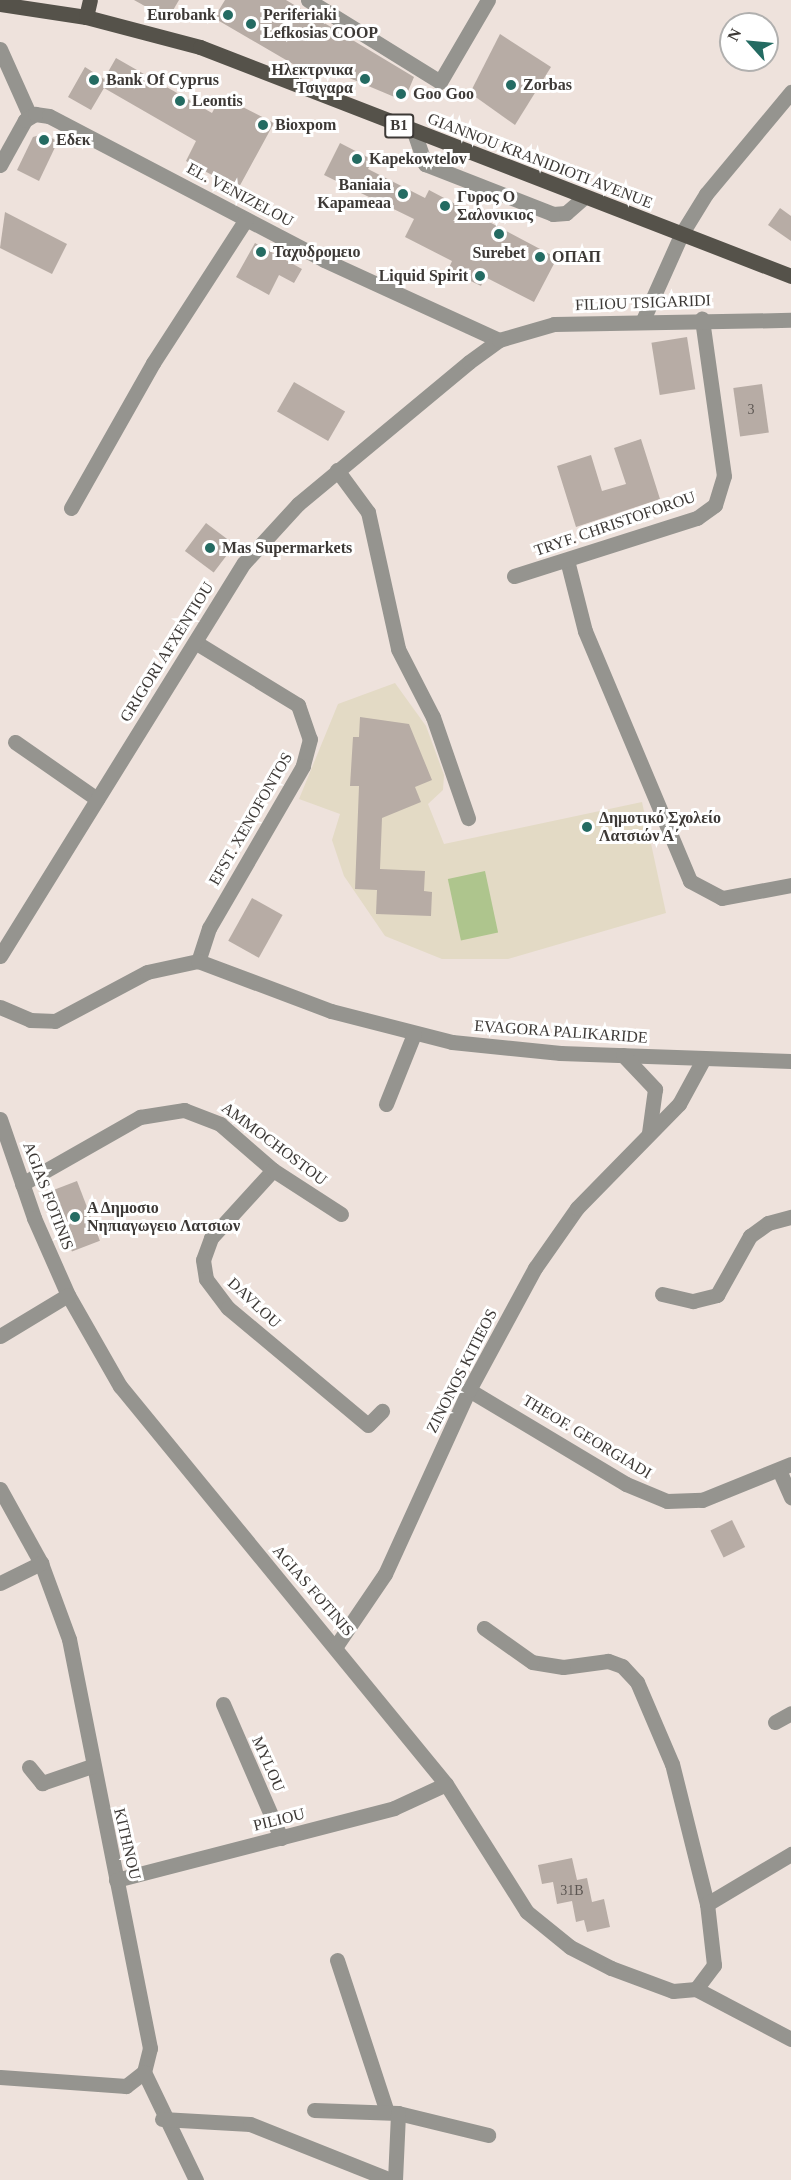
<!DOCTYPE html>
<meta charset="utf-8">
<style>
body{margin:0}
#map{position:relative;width:791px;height:2180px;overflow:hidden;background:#eee2dc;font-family:"Times New Roman",serif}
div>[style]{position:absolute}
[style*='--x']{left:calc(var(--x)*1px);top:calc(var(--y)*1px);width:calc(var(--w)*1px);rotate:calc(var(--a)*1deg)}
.education>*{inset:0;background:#e3dac5}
.green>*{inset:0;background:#aec58d;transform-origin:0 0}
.building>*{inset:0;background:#b7aca5;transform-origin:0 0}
.minor>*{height:15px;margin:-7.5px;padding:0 7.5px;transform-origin:7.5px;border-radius:7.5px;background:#95948f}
.major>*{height:15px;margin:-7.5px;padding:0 7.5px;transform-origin:7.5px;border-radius:7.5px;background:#55524a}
.dots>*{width:16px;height:16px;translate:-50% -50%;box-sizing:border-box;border:3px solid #fff;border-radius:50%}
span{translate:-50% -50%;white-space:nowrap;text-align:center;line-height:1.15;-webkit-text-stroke:6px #fff;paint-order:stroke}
.number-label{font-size:14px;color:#5c5652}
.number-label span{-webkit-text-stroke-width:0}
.shield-label span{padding:2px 4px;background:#fff;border:2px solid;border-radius:4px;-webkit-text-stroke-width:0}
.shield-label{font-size:15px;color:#3d3936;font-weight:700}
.poi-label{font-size:16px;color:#3d3936;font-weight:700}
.right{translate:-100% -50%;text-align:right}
.left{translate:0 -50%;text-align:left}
.street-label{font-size:16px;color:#3d3936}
.north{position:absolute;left:719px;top:12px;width:60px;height:60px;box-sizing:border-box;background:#fff;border:2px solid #b1b0af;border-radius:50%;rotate:297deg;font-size:16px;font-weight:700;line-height:24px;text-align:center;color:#3d3936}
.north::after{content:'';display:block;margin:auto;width:21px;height:27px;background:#246b62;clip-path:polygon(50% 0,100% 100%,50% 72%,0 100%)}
</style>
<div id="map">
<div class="education">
<i style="clip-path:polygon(395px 683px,426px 726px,444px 775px,443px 790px,428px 804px,444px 844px,642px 802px,666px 913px,508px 959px,442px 959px,385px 936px,344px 876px,332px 840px,340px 814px,299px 799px,338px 704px)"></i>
</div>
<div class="green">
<i style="left:485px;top:871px;width:63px;height:38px;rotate:78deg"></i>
</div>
<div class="building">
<i style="clip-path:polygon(134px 0,179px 0,168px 19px)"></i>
<i style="clip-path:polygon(225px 0,286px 0,414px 77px,404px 101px,316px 64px,310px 74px,214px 18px)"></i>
<i style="clip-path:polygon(500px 34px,551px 67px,515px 125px,470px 93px)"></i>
<i style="clip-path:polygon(116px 58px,212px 113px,221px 96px,274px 123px,238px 189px,186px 161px,196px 141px,104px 88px,91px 110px,68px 97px,85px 67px,104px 79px)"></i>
<i style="clip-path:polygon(43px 134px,58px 141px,39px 181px,17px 170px,33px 137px)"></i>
<i style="clip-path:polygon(340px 143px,373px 160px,368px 169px,425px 198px,429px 190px,557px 258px,534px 302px,485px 277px,481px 286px,448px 270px,452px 261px,405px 237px,414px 219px,324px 175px)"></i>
<i style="clip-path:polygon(780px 208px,791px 216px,791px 241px,768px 225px)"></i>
<i style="clip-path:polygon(5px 212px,67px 244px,52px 274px,0 248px)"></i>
<i style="clip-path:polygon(255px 243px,302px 269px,294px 283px,279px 275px,269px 295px,236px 277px)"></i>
<i style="left:687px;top:337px;width:53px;height:36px;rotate:81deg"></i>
<i style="left:294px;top:382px;width:59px;height:34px;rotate:30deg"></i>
<i style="left:762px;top:384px;width:49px;height:29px;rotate:82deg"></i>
<i style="clip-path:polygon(641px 439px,660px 499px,576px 527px,557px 466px,591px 455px,602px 491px,626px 484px,614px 448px)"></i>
<i style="left:206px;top:523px;width:36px;height:35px;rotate:37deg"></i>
<i style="clip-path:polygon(360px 717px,409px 724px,432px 780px,415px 787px,421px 802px,382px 818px,380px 869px,425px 871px,424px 891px,432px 892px,431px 916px,376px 914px,377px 890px,355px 889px,359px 786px,350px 786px,353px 737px,359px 737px)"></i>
<i style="left:252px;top:898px;width:35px;height:49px;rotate:29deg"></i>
<i style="left:77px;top:1181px;width:64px;height:30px;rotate:69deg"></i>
<i style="left:732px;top:1520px;width:30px;height:24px;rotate:64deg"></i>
<i style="clip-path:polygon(572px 1858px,577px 1880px,587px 1878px,592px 1902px,604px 1899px,610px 1927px,587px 1932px,584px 1920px,576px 1922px,572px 1901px,557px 1904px,553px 1882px,542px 1884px,538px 1865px)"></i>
</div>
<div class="minor">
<i style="--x:308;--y:0;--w:155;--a:31.8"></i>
<i style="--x:440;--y:82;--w:95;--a:-59.7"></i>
<i style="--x:0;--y:49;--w:73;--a:65.9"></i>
<i style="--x:414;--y:132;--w:34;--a:71"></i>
<i style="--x:425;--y:164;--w:137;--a:21.3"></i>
<i style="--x:553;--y:214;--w:13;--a:-4"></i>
<i style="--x:566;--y:213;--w:23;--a:-41"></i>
<i style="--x:0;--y:165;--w:51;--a:-60.9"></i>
<i style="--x:25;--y:120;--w:12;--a:-31"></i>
<i style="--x:35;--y:114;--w:14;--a:8"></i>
<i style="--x:49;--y:116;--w:310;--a:27.6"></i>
<i style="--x:324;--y:260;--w:192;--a:24.6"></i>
<i style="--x:643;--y:320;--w:95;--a:-65.9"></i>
<i style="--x:682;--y:233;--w:46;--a:-58.4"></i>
<i style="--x:706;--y:194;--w:133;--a:-50.2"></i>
<i style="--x:337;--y:470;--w:52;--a:53.6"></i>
<i style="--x:368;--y:512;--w:140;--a:77.6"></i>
<i style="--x:398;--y:649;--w:76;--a:62.8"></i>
<i style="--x:433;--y:717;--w:107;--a:70.9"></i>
<i style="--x:71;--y:508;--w:167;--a:-60.5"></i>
<i style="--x:153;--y:363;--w:171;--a:-57.1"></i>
<i style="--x:567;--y:560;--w:73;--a:75.8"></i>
<i style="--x:585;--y:631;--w:271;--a:67.2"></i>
<i style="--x:690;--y:881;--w:36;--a:28"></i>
<i style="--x:722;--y:898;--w:70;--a:-10.7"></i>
<i style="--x:514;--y:576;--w:192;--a:-17.6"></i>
<i style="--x:697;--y:518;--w:22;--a:-36"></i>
<i style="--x:715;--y:505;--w:30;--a:-73"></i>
<i style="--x:724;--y:476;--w:159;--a:-98"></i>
<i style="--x:195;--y:642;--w:121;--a:31.5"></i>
<i style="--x:298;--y:705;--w:36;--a:71"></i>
<i style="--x:310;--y:739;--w:28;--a:105"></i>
<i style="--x:303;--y:766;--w:187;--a:120.1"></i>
<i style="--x:209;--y:928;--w:35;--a:108"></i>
<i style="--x:15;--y:742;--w:100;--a:34.8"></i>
<i style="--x:0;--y:956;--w:463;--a:-58.2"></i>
<i style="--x:244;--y:563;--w:80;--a:-47.5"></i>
<i style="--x:298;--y:504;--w:222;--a:-39.7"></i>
<i style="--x:469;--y:362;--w:37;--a:-36"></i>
<i style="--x:499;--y:340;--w:57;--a:-16.2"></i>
<i style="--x:554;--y:324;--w:237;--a:-1"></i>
<i style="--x:0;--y:1007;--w:33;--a:23"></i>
<i style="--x:30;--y:1020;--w:25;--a:2"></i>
<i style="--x:55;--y:1021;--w:104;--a:-28"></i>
<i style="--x:147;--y:972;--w:52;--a:-12.2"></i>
<i style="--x:198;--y:961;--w:142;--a:20.6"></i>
<i style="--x:331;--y:1011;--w:125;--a:14.4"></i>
<i style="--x:452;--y:1042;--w:109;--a:5.8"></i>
<i style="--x:560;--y:1053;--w:231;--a:2"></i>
<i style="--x:623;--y:1055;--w:47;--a:46.7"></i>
<i style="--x:655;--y:1089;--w:44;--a:97.8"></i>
<i style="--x:386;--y:1104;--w:75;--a:-68.2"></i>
<i style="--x:0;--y:1119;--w:105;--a:71"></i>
<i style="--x:34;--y:1218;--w:84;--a:66.2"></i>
<i style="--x:68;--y:1295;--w:105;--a:60.3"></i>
<i style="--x:120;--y:1386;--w:514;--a:50.68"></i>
<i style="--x:446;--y:1784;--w:151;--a:57.7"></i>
<i style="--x:527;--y:1912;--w:55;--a:39.1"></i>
<i style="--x:570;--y:1947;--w:46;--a:27.1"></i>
<i style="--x:611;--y:1968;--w:66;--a:20.4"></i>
<i style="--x:673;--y:1991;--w:23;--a:-5"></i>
<i style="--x:696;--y:1989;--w:30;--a:-53"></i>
<i style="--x:714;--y:1965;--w:61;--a:-96.5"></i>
<i style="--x:707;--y:1904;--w:144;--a:-104"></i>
<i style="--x:672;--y:1764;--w:89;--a:-113.1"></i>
<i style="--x:637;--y:1682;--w:22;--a:-133"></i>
<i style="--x:622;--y:1666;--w:15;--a:-160"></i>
<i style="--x:608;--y:1661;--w:45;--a:172.4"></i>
<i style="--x:563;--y:1667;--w:31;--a:-171"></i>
<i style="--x:532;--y:1662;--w:59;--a:-144.7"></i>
<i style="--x:273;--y:1170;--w:92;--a:132.4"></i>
<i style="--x:211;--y:1238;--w:23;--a:110"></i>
<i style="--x:203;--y:1260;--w:19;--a:81"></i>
<i style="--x:206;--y:1279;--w:36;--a:53"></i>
<i style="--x:228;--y:1308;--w:182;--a:39.9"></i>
<i style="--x:368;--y:1425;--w:20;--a:-45"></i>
<i style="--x:22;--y:1184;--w:136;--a:-29.6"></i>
<i style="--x:140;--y:1117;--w:45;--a:-9"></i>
<i style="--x:184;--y:1110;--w:39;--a:21"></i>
<i style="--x:220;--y:1124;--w:70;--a:41"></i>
<i style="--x:273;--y:1170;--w:81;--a:32.9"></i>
<i style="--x:662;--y:1294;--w:32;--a:13"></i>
<i style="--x:693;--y:1301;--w:25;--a:-14"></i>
<i style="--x:717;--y:1295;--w:68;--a:-60.8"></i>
<i style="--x:750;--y:1236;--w:22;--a:-36"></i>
<i style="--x:768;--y:1223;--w:24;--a:-15"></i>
<i style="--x:0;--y:1336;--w:79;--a:-31.1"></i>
<i style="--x:469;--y:1390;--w:183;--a:30.9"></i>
<i style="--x:626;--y:1484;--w:44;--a:22.5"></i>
<i style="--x:667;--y:1501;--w:35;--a:-2"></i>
<i style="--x:702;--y:1500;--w:96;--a:-22"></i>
<i style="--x:779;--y:1470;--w:30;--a:66"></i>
<i style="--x:0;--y:1489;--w:85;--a:61"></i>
<i style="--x:41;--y:1563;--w:81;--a:69.8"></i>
<i style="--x:69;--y:1639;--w:417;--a:78.8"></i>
<i style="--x:150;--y:2048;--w:25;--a:104"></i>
<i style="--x:144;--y:2072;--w:23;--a:142"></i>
<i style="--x:126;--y:2086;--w:126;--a:-175.9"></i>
<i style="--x:0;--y:1583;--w:46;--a:-26"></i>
<i style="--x:336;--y:1646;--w:87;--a:-55.8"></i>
<i style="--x:385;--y:1574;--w:202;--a:-65.5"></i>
<i style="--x:469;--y:1390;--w:139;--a:-61.6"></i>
<i style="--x:535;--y:1268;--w:73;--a:-55"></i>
<i style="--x:577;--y:1208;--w:146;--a:-45.6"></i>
<i style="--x:679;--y:1104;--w:52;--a:-61.5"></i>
<i style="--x:223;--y:1704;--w:146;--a:66.6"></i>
<i style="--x:775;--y:1722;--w:18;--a:-29"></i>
<i style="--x:29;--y:1767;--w:21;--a:51"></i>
<i style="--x:42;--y:1783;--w:53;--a:-18.8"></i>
<i style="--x:116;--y:1880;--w:287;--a:-14.5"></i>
<i style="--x:394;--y:1808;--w:57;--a:-24.8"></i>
<i style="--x:707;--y:1904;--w:98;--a:-30.8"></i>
<i style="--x:337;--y:1960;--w:160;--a:71.8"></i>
<i style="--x:696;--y:1989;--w:107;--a:27.8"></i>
<i style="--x:144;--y:2072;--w:120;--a:64.3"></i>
<i style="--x:314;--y:2110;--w:84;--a:2"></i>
<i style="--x:398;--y:2113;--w:93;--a:13.7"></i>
<i style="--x:162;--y:2119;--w:88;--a:3.3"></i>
<i style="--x:250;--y:2124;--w:152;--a:21.7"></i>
<i style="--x:395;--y:2180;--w:67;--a:-87.4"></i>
</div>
<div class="major">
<i style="--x:0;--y:4;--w:87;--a:8.6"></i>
<i style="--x:86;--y:17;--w:118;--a:14.7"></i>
<i style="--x:200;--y:47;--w:634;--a:21.18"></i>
<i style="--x:86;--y:17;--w:17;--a:-77"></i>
</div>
<div class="dots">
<i style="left:228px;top:15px;background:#246b62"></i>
<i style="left:251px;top:24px;background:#246b62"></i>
<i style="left:365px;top:79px;background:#246b62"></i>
<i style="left:94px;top:80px;background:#246b62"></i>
<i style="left:511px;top:85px;background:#246b62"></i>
<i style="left:401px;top:94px;background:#246b62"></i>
<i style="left:180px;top:101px;background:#246b62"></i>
<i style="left:263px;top:125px;background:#246b62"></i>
<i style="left:44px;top:140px;background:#246b62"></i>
<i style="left:357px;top:159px;background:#246b62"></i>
<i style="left:403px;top:194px;background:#246b62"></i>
<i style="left:445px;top:206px;background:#246b62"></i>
<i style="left:499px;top:234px;background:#246b62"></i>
<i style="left:261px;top:252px;background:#246b62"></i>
<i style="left:540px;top:257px;background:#246b62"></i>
<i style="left:480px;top:276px;background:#246b62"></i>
<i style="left:210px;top:548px;background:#246b62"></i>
<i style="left:587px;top:827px;background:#246b62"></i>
<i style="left:75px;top:1217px;background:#246b62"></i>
</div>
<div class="number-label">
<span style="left:751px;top:410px">3</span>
<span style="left:572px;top:1891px">31B</span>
</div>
<div class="shield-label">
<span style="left:399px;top:126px">B1</span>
</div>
<div class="poi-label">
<span class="right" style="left:216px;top:15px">Eurobank</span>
<span class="left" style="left:263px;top:24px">Periferiaki<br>Lefkosias COOP</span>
<span class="right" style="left:353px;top:79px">Ηλεκτρνικα<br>Τσιγαρα</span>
<span class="left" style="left:106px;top:80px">Bank Of Cyprus</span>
<span class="left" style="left:523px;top:85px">Zorbas</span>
<span class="left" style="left:413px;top:94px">Goo Goo</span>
<span class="left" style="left:192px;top:101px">Leontis</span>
<span class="left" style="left:275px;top:125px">Bioxpom</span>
<span class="left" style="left:56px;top:140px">Εδεκ</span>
<span class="left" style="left:369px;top:159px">Kapekowtelov</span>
<span class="right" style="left:391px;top:194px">Baniaia<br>Kapameaa</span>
<span class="left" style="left:457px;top:206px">Γυρος Ο<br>Σαλονικιος</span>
<span class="left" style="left:273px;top:252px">Ταχυδρομειο</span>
<span style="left:499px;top:253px">Surebet</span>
<span class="left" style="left:552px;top:257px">ΟΠΑΠ</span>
<span class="right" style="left:468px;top:276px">Liquid Spirit</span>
<span class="left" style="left:222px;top:548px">Mas Supermarkets</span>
<span class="left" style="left:599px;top:827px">Δημοτικό Σχολείο<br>Λατσιών Α΄</span>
<span class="left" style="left:87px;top:1217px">Α Δημοσιο<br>Νηπιαγωγειο Λατσιων</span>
</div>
<div class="street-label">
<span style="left:540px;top:161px;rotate:21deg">GIANNOU KRANIDIOTI AVENUE</span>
<span style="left:240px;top:195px;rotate:28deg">EL. VENIZELOU</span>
<span style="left:643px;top:303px;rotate:-2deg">FILIOU TSIGARIDI</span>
<span style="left:615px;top:524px;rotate:-19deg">TRYF. CHRISTOFOROU</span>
<span style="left:167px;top:652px;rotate:-58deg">GRIGORI AFXENTIOU</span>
<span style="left:251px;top:819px;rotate:-60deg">EFST. XENOFONTOS</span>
<span style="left:561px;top:1032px;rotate:4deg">EVAGORA PALIKARIDE</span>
<span style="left:274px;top:1144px;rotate:37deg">AMMOCHOSTOU</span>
<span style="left:48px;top:1196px;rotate:69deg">AGIAS FOTINIS</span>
<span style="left:254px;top:1303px;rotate:43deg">DAVLOU</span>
<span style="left:462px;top:1371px;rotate:-63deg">ZINONOS KITIEOS</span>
<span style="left:587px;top:1437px;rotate:31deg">THEOF. GEORGIADI</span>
<span style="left:313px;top:1591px;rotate:49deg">AGIAS FOTINIS</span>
<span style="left:268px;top:1764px;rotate:66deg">MYLOU</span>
<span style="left:279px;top:1820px;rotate:-14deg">PILIOU</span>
<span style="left:127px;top:1844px;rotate:77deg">KITHNOU</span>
</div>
<div class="north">N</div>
</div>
